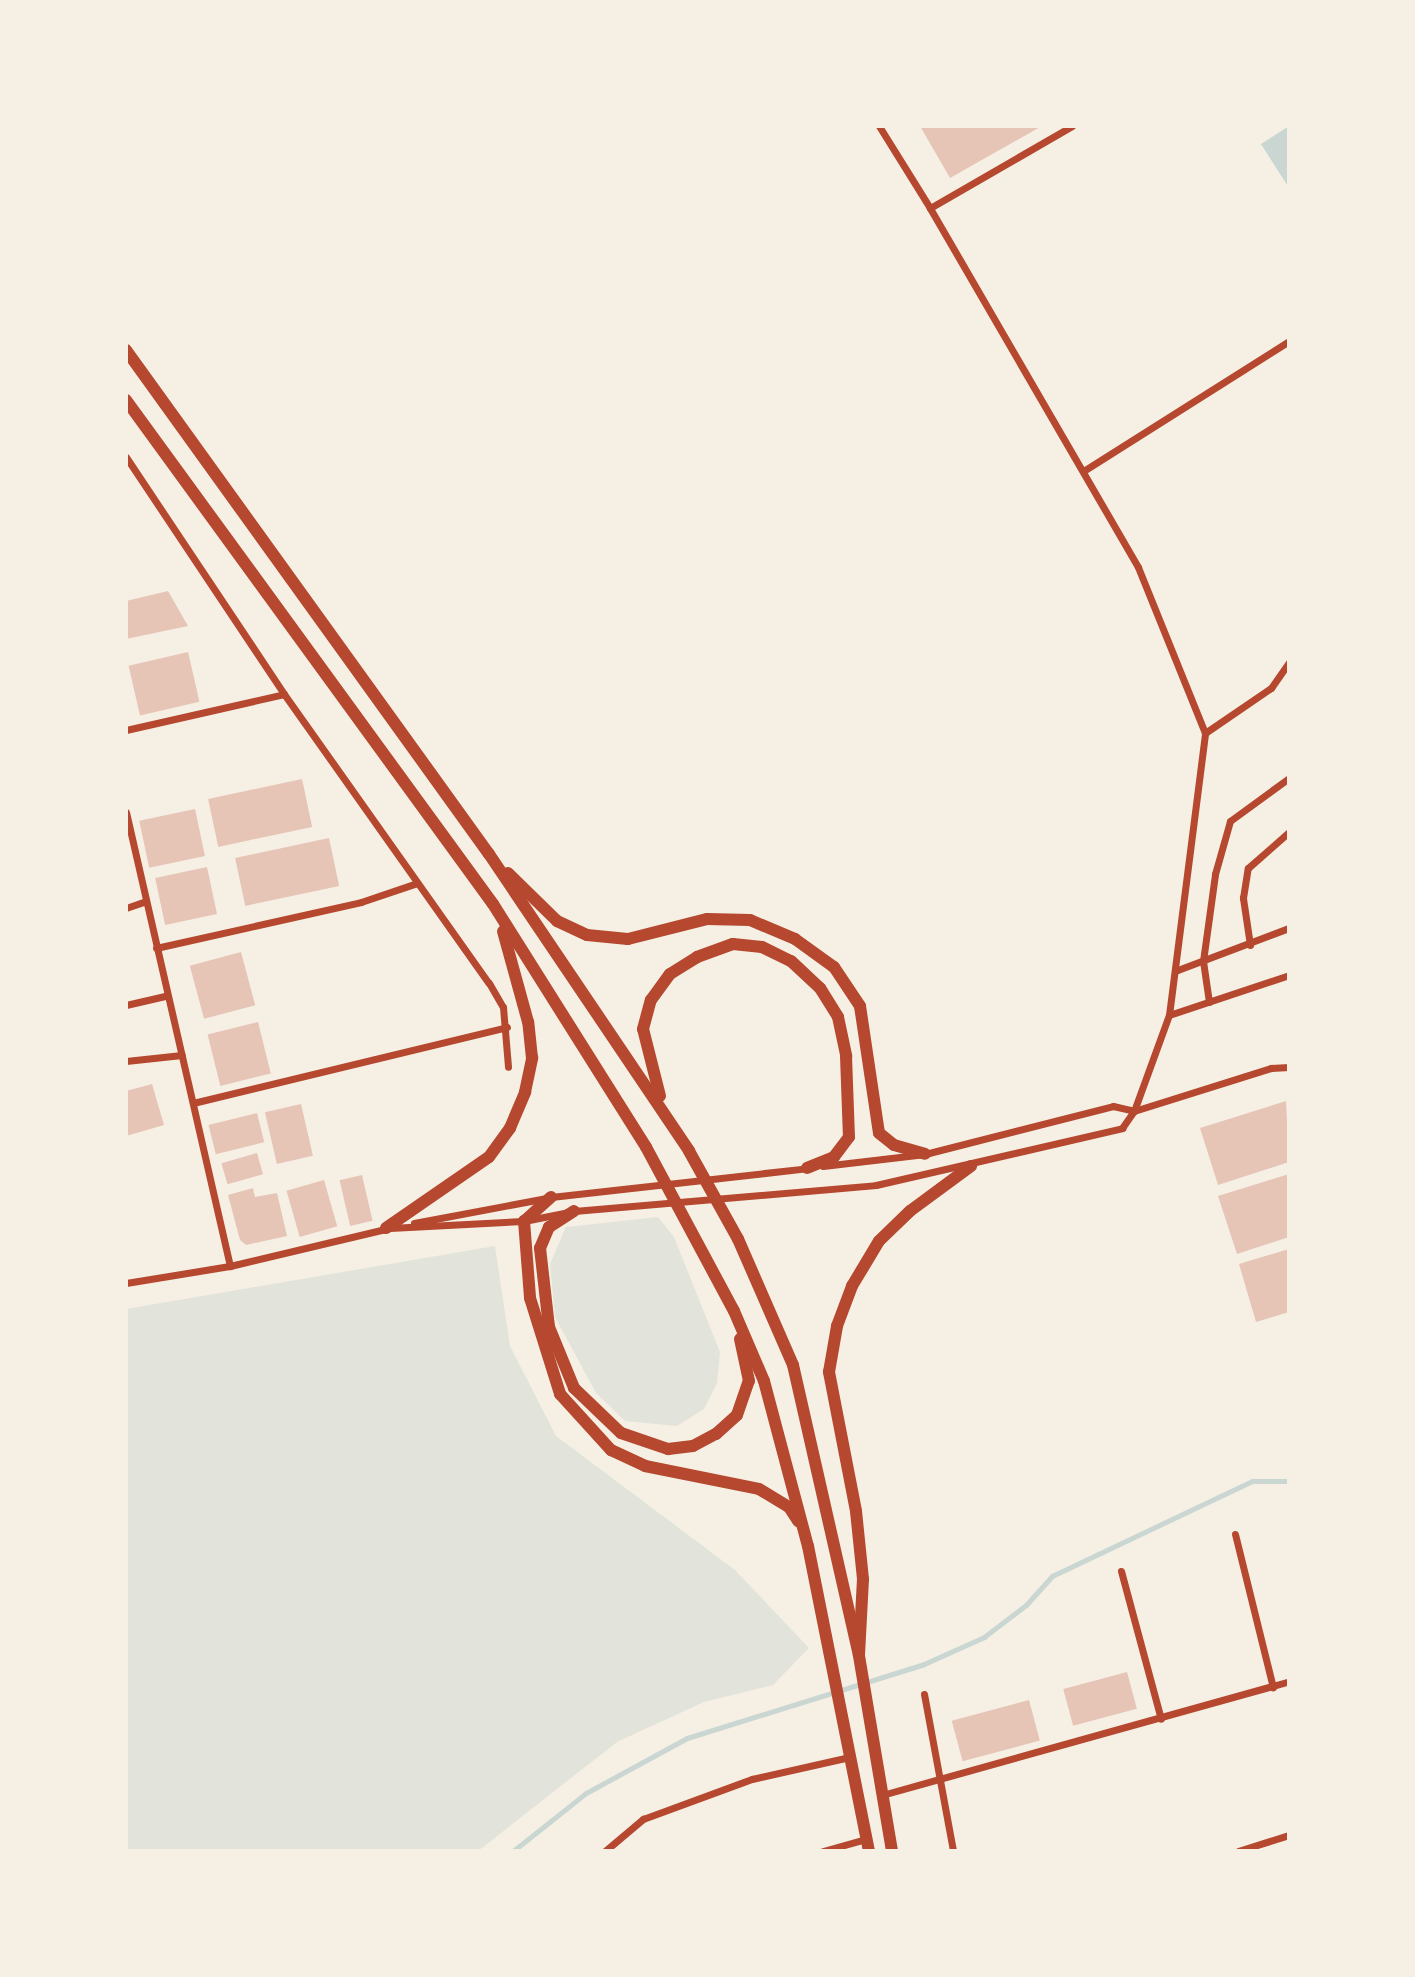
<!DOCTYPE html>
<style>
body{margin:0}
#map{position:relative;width:1415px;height:1977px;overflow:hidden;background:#f6efe4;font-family:Ubuntu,sans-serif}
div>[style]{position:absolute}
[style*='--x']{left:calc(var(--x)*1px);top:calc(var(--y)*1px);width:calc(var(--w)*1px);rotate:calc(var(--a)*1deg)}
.green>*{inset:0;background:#e2e4dc}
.water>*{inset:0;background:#c9d6d2}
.stream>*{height:5px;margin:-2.5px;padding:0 2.5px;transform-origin:2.5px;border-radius:2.5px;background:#c9d6d2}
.building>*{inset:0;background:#e6c5b7;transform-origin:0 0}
.minor>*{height:7px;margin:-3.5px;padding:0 3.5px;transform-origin:3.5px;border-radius:3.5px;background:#b5482f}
.trunk>*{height:12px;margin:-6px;padding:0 6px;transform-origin:6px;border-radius:6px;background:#b5482f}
span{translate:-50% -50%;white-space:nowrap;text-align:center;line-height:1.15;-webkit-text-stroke:7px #f6efe4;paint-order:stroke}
.frame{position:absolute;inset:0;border:128px solid #f6efe4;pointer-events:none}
</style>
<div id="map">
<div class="green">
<i style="clip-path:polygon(658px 1217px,674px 1237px,720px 1352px,717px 1383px,704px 1409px,677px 1426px,625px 1421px,596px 1393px,555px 1317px,550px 1264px,566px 1227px)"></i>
<i style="clip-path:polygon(495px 1246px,510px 1346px,556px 1436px,735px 1570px,809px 1648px,773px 1685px,704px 1702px,617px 1742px,478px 1851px,126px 1851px,126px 1309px)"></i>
</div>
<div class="water">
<i style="clip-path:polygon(1289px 126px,1289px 188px,1261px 144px)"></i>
</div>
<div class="stream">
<i style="--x:513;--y:1851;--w:93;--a:-38.5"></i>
<i style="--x:586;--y:1793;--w:115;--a:-28.6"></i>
<i style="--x:687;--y:1738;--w:248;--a:-17.3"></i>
<i style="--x:924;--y:1664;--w:66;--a:-24.2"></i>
<i style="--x:984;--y:1637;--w:53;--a:-37.3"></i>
<i style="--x:1026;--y:1605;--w:39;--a:-48"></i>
<i style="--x:1052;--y:1576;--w:221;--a:-25.4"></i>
<i style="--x:1252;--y:1481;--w:37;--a:0"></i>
</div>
<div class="building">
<i style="clip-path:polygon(920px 126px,1042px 126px,950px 178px)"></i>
<i style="clip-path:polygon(168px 591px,188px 626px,126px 639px,126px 601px)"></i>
<i style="left:188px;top:652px;width:51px;height:61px;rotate:77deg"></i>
<i style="left:302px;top:779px;width:49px;height:96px;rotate:78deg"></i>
<i style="left:195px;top:809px;width:48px;height:57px;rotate:78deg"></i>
<i style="left:329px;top:838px;width:49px;height:96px;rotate:78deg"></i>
<i style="left:207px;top:867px;width:48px;height:53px;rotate:78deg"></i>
<i style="left:241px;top:952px;width:55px;height:53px;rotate:75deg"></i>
<i style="left:258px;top:1022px;width:53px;height:52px;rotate:76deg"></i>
<i style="clip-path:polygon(152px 1084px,164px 1125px,126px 1136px,126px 1091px)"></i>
<i style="clip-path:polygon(1286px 1101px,1289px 1162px,1218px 1185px,1200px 1128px)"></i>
<i style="left:301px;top:1104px;width:53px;height:37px;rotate:77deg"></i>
<i style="left:257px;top:1113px;width:30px;height:50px;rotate:76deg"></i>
<i style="left:257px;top:1153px;width:22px;height:37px;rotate:74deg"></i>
<i style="clip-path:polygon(1289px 1174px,1289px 1237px,1237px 1254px,1218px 1196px)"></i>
<i style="left:362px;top:1175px;width:47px;height:23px;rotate:77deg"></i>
<i style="left:324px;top:1180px;width:48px;height:39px;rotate:74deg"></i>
<i style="clip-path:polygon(253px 1188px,255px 1197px,277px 1193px,287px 1236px,246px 1245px,240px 1240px,228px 1195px)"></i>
<i style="clip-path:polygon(1289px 1249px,1289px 1312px,1256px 1322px,1239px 1264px)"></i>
<i style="left:1127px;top:1672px;width:38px;height:66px;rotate:75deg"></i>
<i style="left:1029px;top:1700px;width:42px;height:80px;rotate:75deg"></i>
</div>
<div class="minor">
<i style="--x:879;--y:126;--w:97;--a:58.1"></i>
<i style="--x:126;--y:457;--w:285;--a:56.3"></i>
<i style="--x:284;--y:694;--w:354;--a:54.7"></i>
<i style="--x:489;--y:983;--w:28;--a:60"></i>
<i style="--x:503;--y:1007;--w:60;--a:85.2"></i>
<i style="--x:1085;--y:470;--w:241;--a:-32.3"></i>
<i style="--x:126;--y:730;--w:162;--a:-12.8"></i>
<i style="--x:1205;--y:733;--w:80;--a:-34.3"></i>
<i style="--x:1271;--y:688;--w:32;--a:-55"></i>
<i style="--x:126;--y:812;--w:466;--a:77.1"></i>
<i style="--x:126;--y:908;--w:21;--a:-19"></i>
<i style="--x:1250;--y:945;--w:48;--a:-98.5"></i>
<i style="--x:1243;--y:898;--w:30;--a:-81"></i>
<i style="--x:1248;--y:868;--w:55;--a:-41.3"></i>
<i style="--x:156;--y:948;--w:210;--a:-12.6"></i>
<i style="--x:361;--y:902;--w:59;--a:-18.7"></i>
<i style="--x:1175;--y:971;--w:122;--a:-20.7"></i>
<i style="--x:1209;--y:1002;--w:41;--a:-98.3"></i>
<i style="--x:1203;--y:961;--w:88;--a:-82.1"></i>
<i style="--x:1215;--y:874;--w:55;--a:-74.2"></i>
<i style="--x:1230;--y:821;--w:73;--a:-36.1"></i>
<i style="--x:126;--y:1005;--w:40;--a:-13"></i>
<i style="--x:1169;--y:1015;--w:126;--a:-18.4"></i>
<i style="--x:126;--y:1061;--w:56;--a:-6.1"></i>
<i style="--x:193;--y:1103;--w:323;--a:-13.6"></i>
<i style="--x:823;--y:1166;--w:103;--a:-6.7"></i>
<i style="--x:925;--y:1154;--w:194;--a:-14.3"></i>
<i style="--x:1113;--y:1106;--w:22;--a:13"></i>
<i style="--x:1134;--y:1111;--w:144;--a:-17.4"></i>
<i style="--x:1271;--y:1068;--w:18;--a:-3"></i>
<i style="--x:414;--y:1223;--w:139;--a:-10.7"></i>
<i style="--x:551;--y:1197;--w:259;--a:-6.4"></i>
<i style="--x:390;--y:1228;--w:134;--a:-3"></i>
<i style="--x:524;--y:1221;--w:51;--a:-11.3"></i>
<i style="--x:574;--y:1211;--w:303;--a:-4.9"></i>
<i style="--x:876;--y:1185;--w:253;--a:-13"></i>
<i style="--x:1122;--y:1128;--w:21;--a:-55"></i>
<i style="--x:1134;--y:1111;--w:102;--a:-70"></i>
<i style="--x:1169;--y:1015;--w:284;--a:-82.7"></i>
<i style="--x:1205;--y:733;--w:179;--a:-112"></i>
<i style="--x:1138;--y:567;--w:415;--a:-120.1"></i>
<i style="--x:930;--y:208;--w:164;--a:-30"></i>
<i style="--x:126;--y:1283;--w:105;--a:-9.3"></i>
<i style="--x:230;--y:1266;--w:163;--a:-13.4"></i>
<i style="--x:1235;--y:1534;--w:158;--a:76.1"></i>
<i style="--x:1121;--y:1571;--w:153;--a:74.9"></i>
<i style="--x:924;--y:1694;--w:160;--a:79.5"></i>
<i style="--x:882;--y:1795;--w:423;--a:-15.6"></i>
<i style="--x:605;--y:1851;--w:50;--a:-40.1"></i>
<i style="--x:643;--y:1819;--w:116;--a:-20.2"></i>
<i style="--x:752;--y:1779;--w:100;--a:-12.7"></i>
<i style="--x:823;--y:1851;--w:45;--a:-15.6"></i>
<i style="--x:1238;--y:1851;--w:53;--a:-17.4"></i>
</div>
<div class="trunk">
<i style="--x:126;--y:350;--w:621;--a:54.24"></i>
<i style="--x:489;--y:854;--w:358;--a:56"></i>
<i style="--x:689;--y:1151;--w:101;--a:60.9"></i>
<i style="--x:738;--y:1239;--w:137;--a:66.4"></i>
<i style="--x:793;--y:1365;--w:297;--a:77.2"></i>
<i style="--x:126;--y:400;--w:623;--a:53.94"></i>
<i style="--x:493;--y:904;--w:287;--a:57.8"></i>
<i style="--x:646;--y:1147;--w:186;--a:61.8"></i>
<i style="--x:734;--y:1311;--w:76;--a:66.8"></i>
<i style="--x:764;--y:1381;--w:171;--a:75.1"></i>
<i style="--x:808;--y:1546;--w:311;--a:78.7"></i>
<i style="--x:508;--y:873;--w:69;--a:44.4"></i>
<i style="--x:557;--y:921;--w:33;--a:25"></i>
<i style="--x:587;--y:935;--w:41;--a:5.6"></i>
<i style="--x:628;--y:939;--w:81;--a:-14.2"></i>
<i style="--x:707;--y:919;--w:43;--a:1.3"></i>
<i style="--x:750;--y:920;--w:49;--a:22.9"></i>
<i style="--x:795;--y:939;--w:48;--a:35.7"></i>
<i style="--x:834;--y:967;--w:47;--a:56.3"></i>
<i style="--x:860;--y:1006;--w:128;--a:81.5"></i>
<i style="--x:879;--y:1133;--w:19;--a:39"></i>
<i style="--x:894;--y:1145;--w:32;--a:16"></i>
<i style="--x:660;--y:1096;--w:69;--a:-104.2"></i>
<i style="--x:643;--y:1029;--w:30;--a:-75"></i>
<i style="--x:651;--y:1000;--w:32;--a:-54"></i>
<i style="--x:670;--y:974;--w:32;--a:-32"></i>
<i style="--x:697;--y:957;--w:38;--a:-20"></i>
<i style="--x:733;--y:944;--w:29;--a:6"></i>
<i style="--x:762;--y:947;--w:32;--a:26"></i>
<i style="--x:791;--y:961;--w:40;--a:43"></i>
<i style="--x:820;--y:988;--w:34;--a:58"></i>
<i style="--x:838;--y:1017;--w:40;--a:78"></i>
<i style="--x:846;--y:1056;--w:81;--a:87.9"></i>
<i style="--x:849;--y:1137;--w:25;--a:127"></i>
<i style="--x:834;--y:1157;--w:29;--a:158"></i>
<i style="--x:551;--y:1197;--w:36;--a:138"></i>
<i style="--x:524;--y:1221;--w:77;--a:85.5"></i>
<i style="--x:530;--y:1298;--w:101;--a:72.6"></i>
<i style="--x:560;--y:1394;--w:76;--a:47.7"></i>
<i style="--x:611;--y:1450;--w:38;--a:25"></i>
<i style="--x:645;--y:1466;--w:116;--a:11.4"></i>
<i style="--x:759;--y:1489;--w:35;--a:31"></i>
<i style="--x:789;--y:1507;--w:17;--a:57"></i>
<i style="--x:574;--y:1211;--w:30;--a:147"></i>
<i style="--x:549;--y:1227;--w:23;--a:113"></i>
<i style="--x:540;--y:1248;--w:80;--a:83.5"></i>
<i style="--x:549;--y:1327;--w:66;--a:67.7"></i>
<i style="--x:574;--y:1388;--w:65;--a:43.8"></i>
<i style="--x:621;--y:1433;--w:50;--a:18.8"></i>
<i style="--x:668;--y:1449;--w:25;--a:-7"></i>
<i style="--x:693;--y:1446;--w:26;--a:-28"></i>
<i style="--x:716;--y:1434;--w:28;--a:-42"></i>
<i style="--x:737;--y:1415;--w:36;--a:-71"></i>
<i style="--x:749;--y:1381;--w:43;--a:-102.1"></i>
<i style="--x:386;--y:1228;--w:125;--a:-34.6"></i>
<i style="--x:489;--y:1157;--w:36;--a:-54"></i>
<i style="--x:510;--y:1128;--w:39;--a:-67"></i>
<i style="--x:525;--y:1092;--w:35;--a:-78"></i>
<i style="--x:532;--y:1058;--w:36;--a:-96"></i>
<i style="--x:528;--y:1022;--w:94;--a:-105.4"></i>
<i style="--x:892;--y:1851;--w:199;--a:-99.6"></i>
<i style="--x:859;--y:1655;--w:76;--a:-87"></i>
<i style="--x:863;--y:1579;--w:68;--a:-95.9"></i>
<i style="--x:856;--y:1511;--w:142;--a:-101"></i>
<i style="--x:829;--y:1372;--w:47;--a:-80.1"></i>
<i style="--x:837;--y:1326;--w:43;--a:-69.4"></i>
<i style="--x:852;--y:1286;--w:52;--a:-59"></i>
<i style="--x:879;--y:1241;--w:43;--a:-44.1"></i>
<i style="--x:910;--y:1211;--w:76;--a:-36.4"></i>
</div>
<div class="frame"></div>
</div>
